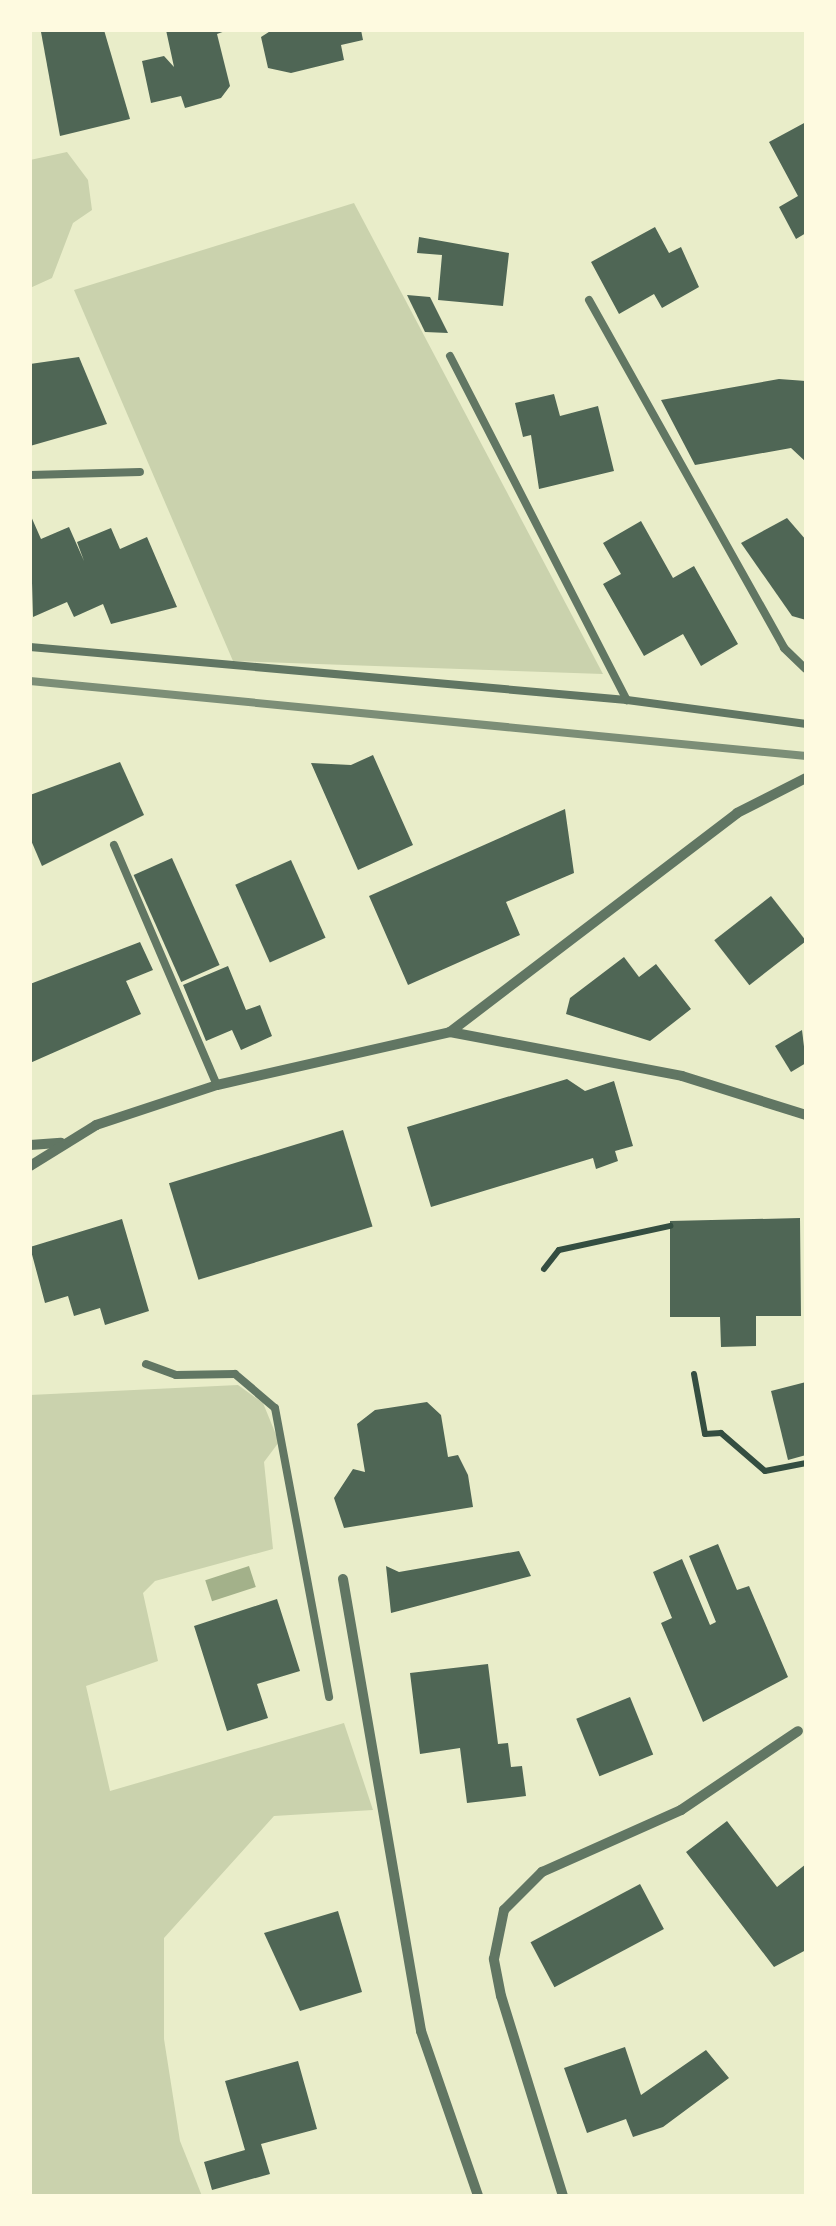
<!DOCTYPE html>
<style>
body{margin:0}
#map{position:relative;width:836px;height:2226px;overflow:hidden;background:#e9edc9;font-family:Rubik,sans-serif}
div>[style]{position:absolute}
[style*='--x']{left:calc(var(--x)*1px);top:calc(var(--y)*1px);width:calc(var(--w)*1px);rotate:calc(var(--a)*1deg)}
.green>*{inset:0;background:#cad2ad}
.water>*{inset:0;background:#a3b18a;transform-origin:0 0}
.building>*{inset:0;background:#4f6655;transform-origin:0 0}
.path>*{height:6px;margin:-3px;padding:0 3px;transform-origin:3px;border-radius:3px;background:#344e41}
.service>*{height:8px;margin:-4px;padding:0 4px;transform-origin:4px;border-radius:4px;background:#617663}
.minor>*{height:10px;margin:-5px;padding:0 5px;transform-origin:5px;border-radius:5px;background:#617663}
.rail>*{height:8px;margin:-4px;padding:0 4px;transform-origin:4px;border-radius:4px;background:#7c8e77}
span{translate:-50% -50%;white-space:nowrap;text-align:center;line-height:1.15;-webkit-text-stroke:8px #fefae0;paint-order:stroke}
.frame{position:absolute;inset:0;border:32px solid #fefae0;pointer-events:none}
</style>
<div id="map">
<div class="green">
<i style="clip-path:polygon(67px 152px,88px 180px,92px 210px,73px 223px,52px 278px,30px 288px,30px 160px)"></i>
<i style="clip-path:polygon(354px 203px,603px 674px,233px 661px,74px 290px)"></i>
<i style="clip-path:polygon(238px 1385px,263px 1403px,279px 1442px,264px 1462px,273px 1549px,155px 1581px,143px 1593px,158px 1661px,86px 1686px,110px 1791px,344px 1723px,373px 1810px,274px 1816px,164px 1938px,164px 2039px,180px 2141px,202px 2196px,30px 2196px,30px 1395px)"></i>
</div>
<div class="water">
<i style="left:249px;top:1566px;width:22px;height:46px;rotate:72deg"></i>
</div>
<div class="building">
<i style="clip-path:polygon(104px 30px,130px 119px,60px 136px,41px 32px)"></i>
<i style="clip-path:polygon(166px 30px,228px 30px,217px 34px,230px 86px,221px 98px,185px 108px,181px 96px,151px 103px,142px 61px,164px 56px,174px 67px)"></i>
<i style="clip-path:polygon(272px 30px,361px 30px,363px 40px,341px 45px,344px 60px,291px 73px,268px 68px,261px 37px)"></i>
<i style="clip-path:polygon(806px 122px,806px 233px,796px 239px,779px 207px,798px 196px,769px 142px)"></i>
<i style="clip-path:polygon(655px 227px,669px 253px,681px 247px,699px 287px,662px 308px,654px 294px,619px 314px,591px 262px)"></i>
<i style="clip-path:polygon(419px 237px,509px 253px,503px 306px,438px 300px,442px 255px,417px 253px)"></i>
<i style="clip-path:polygon(407px 295px,430px 297px,448px 333px,425px 332px)"></i>
<i style="clip-path:polygon(79px 357px,107px 424px,30px 446px,30px 364px)"></i>
<i style="clip-path:polygon(779px 379px,806px 381px,806px 462px,791px 448px,695px 465px,661px 400px)"></i>
<i style="clip-path:polygon(554px 394px,560px 416px,598px 406px,614px 471px,539px 489px,531px 435px,523px 437px,515px 403px)"></i>
<i style="clip-path:polygon(30px 514px,41px 539px,69px 527px,84px 561px,77px 542px,111px 528px,120px 549px,147px 537px,177px 607px,111px 624px,103px 604px,74px 617px,67px 602px,33px 617px)"></i>
<i style="clip-path:polygon(787px 518px,806px 540px,806px 620px,792px 616px,741px 543px)"></i>
<i style="clip-path:polygon(641px 521px,673px 578px,694px 566px,738px 644px,701px 666px,683px 634px,644px 656px,603px 584px,621px 574px,603px 543px)"></i>
<i style="clip-path:polygon(373px 755px,413px 845px,358px 870px,311px 763px,351px 765px)"></i>
<i style="clip-path:polygon(120px 762px,144px 815px,42px 866px,30px 838px,30px 795px)"></i>
<i style="clip-path:polygon(565px 809px,574px 873px,506px 902px,520px 935px,408px 985px,369px 896px)"></i>
<i style="left:172px;top:858px;width:117px;height:42px;rotate:66deg"></i>
<i style="left:291px;top:860px;width:85px;height:61px;rotate:66deg"></i>
<i style="left:771px;top:896px;width:57px;height:72px;rotate:52deg"></i>
<i style="clip-path:polygon(140px 942px,153px 970px,126px 981px,141px 1014px,30px 1063px,30px 984px)"></i>
<i style="clip-path:polygon(624px 957px,639px 977px,656px 964px,691px 1009px,650px 1041px,566px 1014px,570px 998px)"></i>
<i style="clip-path:polygon(228px 966px,246px 1010px,260px 1005px,272px 1036px,241px 1050px,232px 1030px,206px 1041px,183px 985px)"></i>
<i style="clip-path:polygon(802px 1030px,806px 1063px,791px 1072px,775px 1046px)"></i>
<i style="clip-path:polygon(567px 1079px,585px 1091px,614px 1081px,633px 1146px,615px 1151px,618px 1161px,596px 1169px,593px 1158px,431px 1207px,407px 1127px)"></i>
<i style="left:343px;top:1130px;width:101px;height:182px;rotate:73deg"></i>
<i style="clip-path:polygon(800px 1218px,801px 1316px,756px 1316px,756px 1346px,721px 1347px,720px 1317px,670px 1317px,670px 1221px)"></i>
<i style="clip-path:polygon(122px 1219px,149px 1311px,105px 1325px,100px 1308px,74px 1316px,68px 1296px,45px 1303px,30px 1247px)"></i>
<i style="clip-path:polygon(806px 1382px,806px 1455px,788px 1460px,771px 1391px)"></i>
<i style="clip-path:polygon(427px 1402px,441px 1415px,448px 1457px,458px 1455px,468px 1475px,473px 1507px,344px 1528px,334px 1498px,353px 1469px,365px 1472px,357px 1424px,375px 1410px)"></i>
<i style="clip-path:polygon(718px 1544px,737px 1590px,749px 1586px,788px 1677px,703px 1722px,661px 1623px,672px 1618px,653px 1572px,682px 1559px,710px 1625px,716px 1622px,689px 1556px)"></i>
<i style="clip-path:polygon(519px 1551px,531px 1576px,391px 1613px,386px 1566px,399px 1572px)"></i>
<i style="clip-path:polygon(277px 1599px,300px 1671px,257px 1684px,268px 1718px,227px 1731px,194px 1626px)"></i>
<i style="clip-path:polygon(488px 1664px,498px 1744px,508px 1743px,511px 1767px,522px 1766px,526px 1796px,467px 1803px,460px 1748px,420px 1754px,410px 1673px)"></i>
<i style="left:630px;top:1697px;width:62px;height:58px;rotate:68deg"></i>
<i style="clip-path:polygon(727px 1821px,777px 1887px,806px 1864px,806px 1950px,774px 1967px,686px 1852px)"></i>
<i style="left:640px;top:1884px;width:51px;height:124px;rotate:62deg"></i>
<i style="clip-path:polygon(338px 1911px,362px 1992px,300px 2011px,264px 1933px)"></i>
<i style="clip-path:polygon(625px 2047px,641px 2095px,706px 2050px,729px 2078px,663px 2127px,633px 2137px,626px 2119px,587px 2133px,564px 2068px)"></i>
<i style="clip-path:polygon(298px 2061px,317px 2129px,261px 2144px,270px 2174px,212px 2190px,204px 2162px,245px 2150px,225px 2081px)"></i>
</div>
<div class="path">
<i style="--x:544;--y:1269;--w:24;--a:-52"></i>
<i style="--x:559;--y:1250;--w:114;--a:-12.2"></i>
<i style="--x:694;--y:1374;--w:61;--a:79.6"></i>
<i style="--x:705;--y:1434;--w:16;--a:-4"></i>
<i style="--x:721;--y:1433;--w:58;--a:40.8"></i>
<i style="--x:765;--y:1471;--w:42;--a:-11"></i>
</div>
<div class="service">
<i style="--x:589;--y:300;--w:399;--a:60.7"></i>
<i style="--x:784;--y:648;--w:30;--a:44"></i>
<i style="--x:450;--y:356;--w:387;--a:62.8"></i>
<i style="--x:627;--y:700;--w:181;--a:7.6"></i>
<i style="--x:30;--y:475;--w:110;--a:-1.6"></i>
<i style="--x:30;--y:647;--w:599;--a:5.07"></i>
<i style="--x:114;--y:845;--w:261;--a:66.8"></i>
<i style="--x:146;--y:1364;--w:32;--a:20"></i>
<i style="--x:176;--y:1375;--w:59;--a:-1"></i>
<i style="--x:235;--y:1374;--w:52;--a:40.4"></i>
<i style="--x:275;--y:1408;--w:294;--a:79.4"></i>
</div>
<div class="minor">
<i style="--x:450;--y:1032;--w:236;--a:10.7"></i>
<i style="--x:682;--y:1076;--w:130;--a:17.5"></i>
<i style="--x:30;--y:1145;--w:31;--a:-4"></i>
<i style="--x:30;--y:1166;--w:78;--a:-31.8"></i>
<i style="--x:96;--y:1125;--w:127;--a:-18.3"></i>
<i style="--x:217;--y:1085;--w:239;--a:-12.8"></i>
<i style="--x:450;--y:1032;--w:361;--a:-37.3"></i>
<i style="--x:737;--y:813;--w:77;--a:-26.9"></i>
<i style="--x:343;--y:1579;--w:459;--a:80.2"></i>
<i style="--x:421;--y:2031;--w:175;--a:70.9"></i>
<i style="--x:563;--y:2196;--w:209;--a:-107.2"></i>
<i style="--x:501;--y:1996;--w:38;--a:-101"></i>
<i style="--x:494;--y:1959;--w:50;--a:-78.5"></i>
<i style="--x:504;--y:1910;--w:54;--a:-45"></i>
<i style="--x:542;--y:1872;--w:152;--a:-24"></i>
<i style="--x:681;--y:1810;--w:141;--a:-34"></i>
</div>
<div class="rail">
<i style="--x:30;--y:681;--w:780;--a:5.52"></i>
</div>
<div class="frame"></div>
</div>
